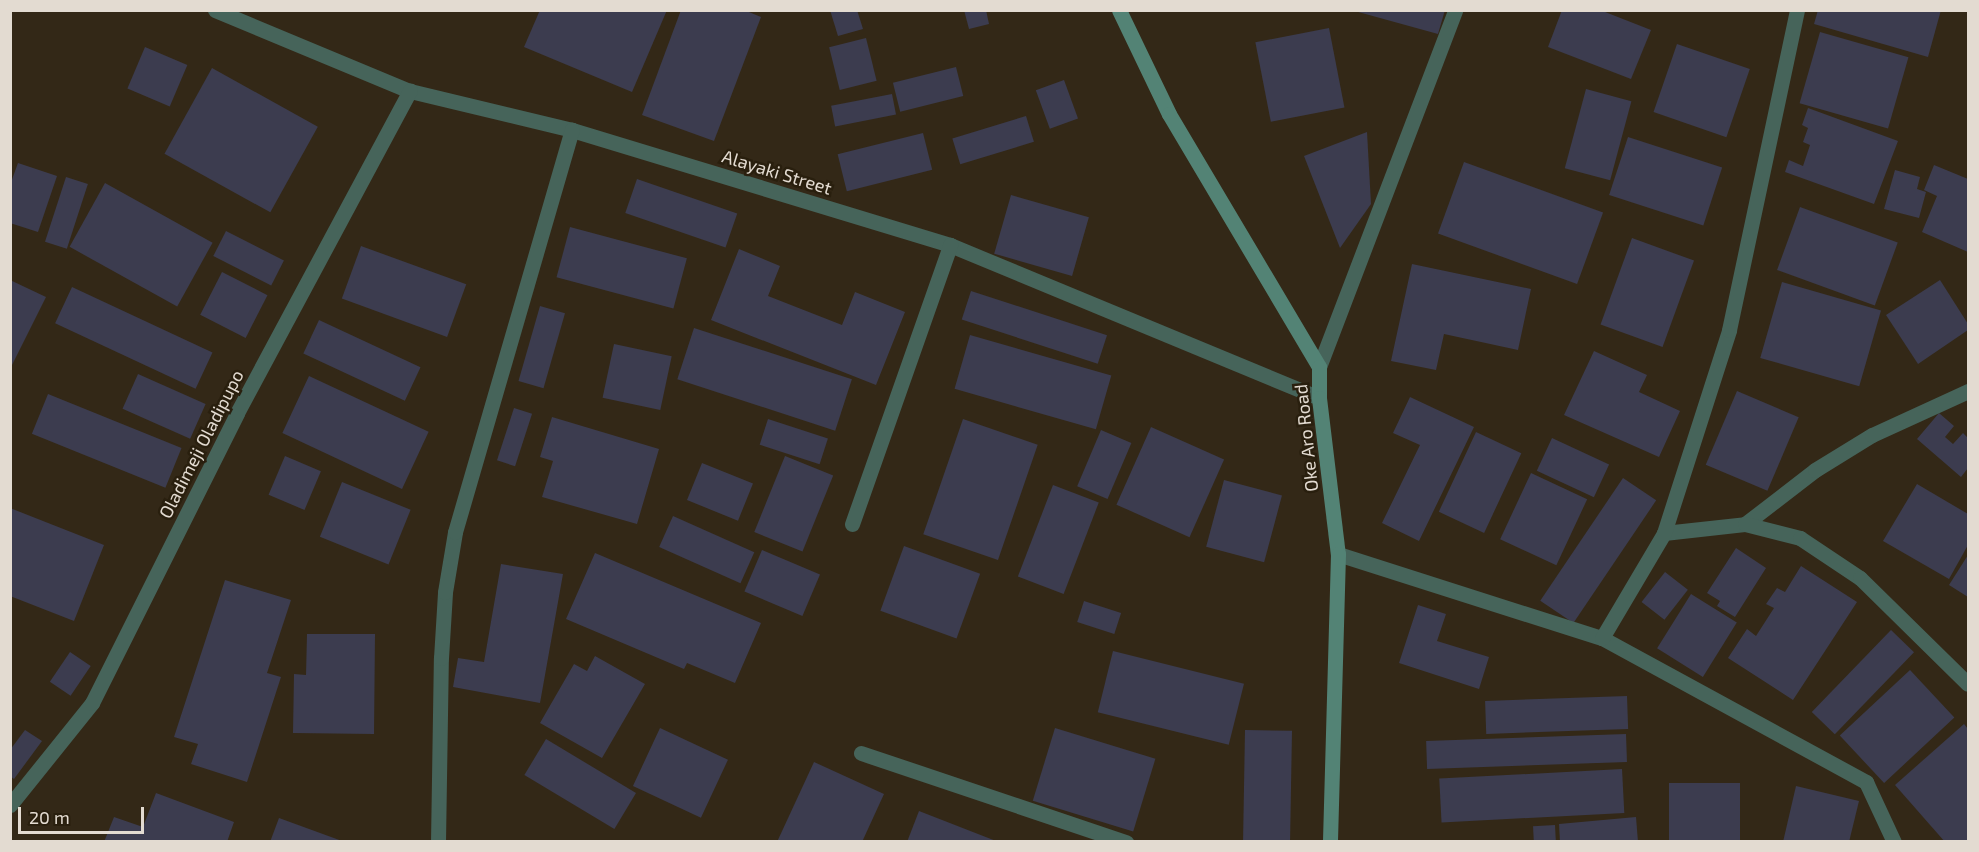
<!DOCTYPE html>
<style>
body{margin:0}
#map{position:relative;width:1979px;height:852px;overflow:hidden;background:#332817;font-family:"Exo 2",sans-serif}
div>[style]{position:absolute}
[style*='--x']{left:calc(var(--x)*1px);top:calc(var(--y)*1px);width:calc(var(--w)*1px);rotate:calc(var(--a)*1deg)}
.building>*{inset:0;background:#3c3c4f;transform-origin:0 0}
.street>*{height:15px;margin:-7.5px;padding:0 7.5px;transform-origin:7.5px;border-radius:7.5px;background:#46645a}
.secondary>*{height:15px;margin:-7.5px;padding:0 7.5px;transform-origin:7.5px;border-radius:7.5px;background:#538375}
span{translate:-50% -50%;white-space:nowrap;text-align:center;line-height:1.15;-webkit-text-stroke:5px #291f0e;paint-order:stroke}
.street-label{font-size:18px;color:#e3dbd1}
.frame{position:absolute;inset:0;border:12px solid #e3dbd1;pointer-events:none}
.scale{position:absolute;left:18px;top:807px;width:126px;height:27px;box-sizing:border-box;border:3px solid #e3dbd1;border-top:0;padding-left:8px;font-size:18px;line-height:21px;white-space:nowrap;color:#e3dbd1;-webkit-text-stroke:4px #291f0e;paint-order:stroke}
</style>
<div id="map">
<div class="building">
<i style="clip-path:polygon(540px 10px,667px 10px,632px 92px,524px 47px)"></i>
<i style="clip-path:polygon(681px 10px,744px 10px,761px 17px,714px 141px,642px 115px)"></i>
<i style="clip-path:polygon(830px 10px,857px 10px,863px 29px,838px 36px)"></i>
<i style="clip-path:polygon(964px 10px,986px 10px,989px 24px,969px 29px)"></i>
<i style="clip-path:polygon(1351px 10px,1445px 10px,1438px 34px)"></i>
<i style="clip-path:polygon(1562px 10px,1600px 10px,1651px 30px,1631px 79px,1548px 47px)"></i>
<i style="clip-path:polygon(1818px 10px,1941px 10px,1928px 57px,1814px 24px)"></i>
<i style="left:1329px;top:28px;width:81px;height:75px;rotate:79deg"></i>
<i style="left:1820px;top:32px;width:92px;height:74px;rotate:16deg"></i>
<i style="left:866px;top:38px;width:44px;height:38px;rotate:76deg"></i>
<i style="left:1677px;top:44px;width:77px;height:72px;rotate:19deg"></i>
<i style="left:145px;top:47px;width:46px;height:45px;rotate:23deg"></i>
<i style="left:956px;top:67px;width:30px;height:65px;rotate:76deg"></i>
<i style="left:212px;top:68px;width:121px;height:98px;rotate:29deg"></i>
<i style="left:1064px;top:80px;width:41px;height:30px;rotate:70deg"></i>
<i style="left:1586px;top:89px;width:47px;height:82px;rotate:15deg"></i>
<i style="left:892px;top:94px;width:21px;height:62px;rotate:79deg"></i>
<i style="clip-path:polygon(1808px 108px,1898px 141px,1874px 204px,1785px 172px,1789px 160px,1803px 166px,1810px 145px,1803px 142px,1808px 128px,1802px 125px)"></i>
<i style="left:1026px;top:116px;width:27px;height:77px;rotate:73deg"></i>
<i style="clip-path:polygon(1367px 132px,1371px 204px,1340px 248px,1304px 156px)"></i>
<i style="left:923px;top:133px;width:38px;height:88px;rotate:76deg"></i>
<i style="left:1628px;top:137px;width:99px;height:61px;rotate:18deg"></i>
<i style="left:1464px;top:162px;width:148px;height:76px;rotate:20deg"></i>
<i style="clip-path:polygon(18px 163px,57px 176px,38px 232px,10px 223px,10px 185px)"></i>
<i style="clip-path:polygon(1934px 165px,1968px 179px,1968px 252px,1922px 232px,1937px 196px,1924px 190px)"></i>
<i style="clip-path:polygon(1895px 170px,1920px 177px,1917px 189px,1926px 192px,1919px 218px,1884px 209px)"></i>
<i style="left:66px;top:177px;width:23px;height:68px;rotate:18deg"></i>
<i style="left:637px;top:179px;width:106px;height:36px;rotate:19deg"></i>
<i style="left:105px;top:183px;width:123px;height:73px;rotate:29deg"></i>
<i style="left:1011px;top:195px;width:81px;height:61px;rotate:16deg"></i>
<i style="left:1800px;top:207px;width:104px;height:67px;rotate:20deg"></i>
<i style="left:570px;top:227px;width:121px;height:52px;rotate:15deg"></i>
<i style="left:226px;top:231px;width:65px;height:28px;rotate:27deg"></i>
<i style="left:1632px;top:238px;width:66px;height:92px;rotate:20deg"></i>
<i style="left:361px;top:246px;width:112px;height:56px;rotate:20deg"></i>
<i style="clip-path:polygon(739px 249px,780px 266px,768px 296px,842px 325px,855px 292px,905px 312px,876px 385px,711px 320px)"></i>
<i style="clip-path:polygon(1412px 264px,1531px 289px,1518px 350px,1444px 334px,1436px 370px,1391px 361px)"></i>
<i style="left:222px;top:272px;width:51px;height:48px;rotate:27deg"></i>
<i style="clip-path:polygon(10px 280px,46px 297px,10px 369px)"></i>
<i style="clip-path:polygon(1940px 280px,1968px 324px,1968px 330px,1918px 364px,1886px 315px)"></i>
<i style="left:1782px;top:282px;width:103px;height:79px;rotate:16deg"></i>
<i style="left:72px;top:287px;width:155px;height:40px;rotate:25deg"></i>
<i style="left:971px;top:291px;width:143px;height:30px;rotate:18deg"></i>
<i style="left:540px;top:306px;width:26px;height:78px;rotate:16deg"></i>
<i style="left:319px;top:320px;width:112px;height:37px;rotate:25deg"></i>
<i style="left:694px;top:328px;width:166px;height:54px;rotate:18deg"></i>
<i style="left:970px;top:335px;width:147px;height:56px;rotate:16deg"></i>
<i style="left:614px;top:344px;width:59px;height:55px;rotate:12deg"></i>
<i style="clip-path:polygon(1594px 351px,1647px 375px,1639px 392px,1680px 411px,1659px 457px,1564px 415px)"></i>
<i style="left:138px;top:374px;width:74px;height:38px;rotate:24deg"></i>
<i style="left:309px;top:376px;width:132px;height:63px;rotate:25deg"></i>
<i style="left:1737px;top:391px;width:67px;height:80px;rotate:23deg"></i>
<i style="left:48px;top:394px;width:144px;height:43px;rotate:22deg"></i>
<i style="clip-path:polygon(1410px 397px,1474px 427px,1419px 541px,1382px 523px,1420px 445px,1393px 433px)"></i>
<i style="left:514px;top:408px;width:19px;height:55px;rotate:18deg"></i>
<i style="clip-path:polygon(1939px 413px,1954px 426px,1945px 437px,1953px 444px,1963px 433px,1968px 438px,1968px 468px,1961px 477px,1917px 439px)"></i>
<i style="clip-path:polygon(552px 417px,659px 449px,637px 524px,542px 497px,553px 461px,540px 457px)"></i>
<i style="left:768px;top:419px;width:63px;height:27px;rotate:18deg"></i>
<i style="left:963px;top:419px;width:79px;height:122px;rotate:19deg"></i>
<i style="left:1151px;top:427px;width:80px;height:85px;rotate:24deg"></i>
<i style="left:1101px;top:430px;width:33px;height:61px;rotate:23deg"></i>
<i style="left:1476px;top:432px;width:50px;height:88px;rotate:25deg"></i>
<i style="left:1552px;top:438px;width:63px;height:36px;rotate:25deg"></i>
<i style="left:285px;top:456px;width:39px;height:42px;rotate:23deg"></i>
<i style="left:785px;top:456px;width:52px;height:82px;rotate:22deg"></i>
<i style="left:702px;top:463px;width:55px;height:40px;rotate:22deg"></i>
<i style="left:1531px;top:473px;width:62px;height:73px;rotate:25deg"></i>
<i style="left:1623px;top:478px;width:40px;height:148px;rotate:34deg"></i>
<i style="left:1224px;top:480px;width:60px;height:69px;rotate:15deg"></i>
<i style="left:342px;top:482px;width:74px;height:59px;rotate:22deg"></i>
<i style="clip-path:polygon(1917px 484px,1968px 514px,1968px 545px,1949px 579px,1883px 541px)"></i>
<i style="left:1053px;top:485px;width:49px;height:98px;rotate:21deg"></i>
<i style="clip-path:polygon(10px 508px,104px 545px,74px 621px,10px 596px)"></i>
<i style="left:673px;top:516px;width:89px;height:34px;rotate:24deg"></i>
<i style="left:904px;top:546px;width:81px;height:69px;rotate:20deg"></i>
<i style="clip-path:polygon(1736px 548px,1766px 568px,1735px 617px,1717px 606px,1720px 601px,1707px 593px)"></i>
<i style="left:762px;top:550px;width:63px;height:45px;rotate:23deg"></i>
<i style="clip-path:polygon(595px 553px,761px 623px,735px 683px,687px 663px,684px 669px,566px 619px)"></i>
<i style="clip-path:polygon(1968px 555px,1968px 597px,1949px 585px)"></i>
<i style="clip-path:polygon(501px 564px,563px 574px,540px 703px,453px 687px,458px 658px,484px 662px)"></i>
<i style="clip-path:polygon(1801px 566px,1857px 602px,1793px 700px,1728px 658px,1747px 629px,1756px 636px,1774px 608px,1766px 604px,1777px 588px,1785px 592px)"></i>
<i style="left:1665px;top:572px;width:29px;height:38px;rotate:38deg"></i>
<i style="clip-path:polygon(225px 580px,291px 600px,267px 673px,281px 677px,247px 782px,191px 764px,198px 744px,174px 737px)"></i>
<i style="left:1691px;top:594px;width:54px;height:64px;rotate:32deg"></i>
<i style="left:1084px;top:601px;width:39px;height:22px;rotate:18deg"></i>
<i style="clip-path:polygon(1418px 605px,1446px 614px,1437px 641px,1489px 657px,1479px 689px,1399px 663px)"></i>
<i style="left:1891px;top:630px;width:32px;height:114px;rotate:44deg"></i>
<i style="clip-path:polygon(307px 634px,375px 634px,374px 734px,293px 733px,294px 674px,306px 675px)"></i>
<i style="left:1113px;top:651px;width:135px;height:63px;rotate:14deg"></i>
<i style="left:70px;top:652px;width:25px;height:36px;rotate:34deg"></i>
<i style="clip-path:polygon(595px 656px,645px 684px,602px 758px,540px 723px,574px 664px,587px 671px)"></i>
<i style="left:1910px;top:670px;width:65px;height:96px;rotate:47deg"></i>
<i style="left:1627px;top:696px;width:33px;height:142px;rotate:88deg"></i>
<i style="clip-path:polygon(1964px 724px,1968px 729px,1968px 842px,1945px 842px,1895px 785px)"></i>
<i style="left:660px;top:728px;width:75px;height:64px;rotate:25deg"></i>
<i style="left:1055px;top:728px;width:105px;height:76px;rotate:17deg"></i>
<i style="clip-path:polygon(25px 730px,42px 741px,14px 779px,10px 776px,10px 750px)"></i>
<i style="left:1245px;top:730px;width:47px;height:112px;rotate:1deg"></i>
<i style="left:1626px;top:734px;width:28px;height:200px;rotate:88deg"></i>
<i style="left:546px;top:739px;width:105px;height:42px;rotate:31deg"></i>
<i style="clip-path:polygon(814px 762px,884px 794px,862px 842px,777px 842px)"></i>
<i style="left:1622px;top:769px;width:44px;height:183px;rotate:87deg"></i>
<i style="left:1669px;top:783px;width:71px;height:59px"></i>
<i style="clip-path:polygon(1796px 786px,1859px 801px,1849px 842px,1783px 842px)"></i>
<i style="clip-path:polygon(156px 793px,234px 822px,227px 842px,104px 842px,114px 817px,143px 827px)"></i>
<i style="clip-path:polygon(919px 811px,996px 841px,996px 842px,907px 842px)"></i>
<i style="clip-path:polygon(1636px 817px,1638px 842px,1560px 842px,1559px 824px)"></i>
<i style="clip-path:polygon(279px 818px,342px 841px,341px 842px,270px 842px)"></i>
<i style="left:1555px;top:825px;width:17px;height:22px;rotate:87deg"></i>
</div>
<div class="street">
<i style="--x:215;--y:10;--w:211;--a:22.6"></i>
<i style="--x:410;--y:91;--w:167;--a:13.5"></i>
<i style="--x:572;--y:130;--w:395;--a:16.9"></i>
<i style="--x:950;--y:245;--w:399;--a:22.5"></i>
<i style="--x:1319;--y:367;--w:382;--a:-69.1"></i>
<i style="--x:852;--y:524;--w:296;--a:-70.6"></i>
<i style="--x:1745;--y:524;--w:88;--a:-37.6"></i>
<i style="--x:1815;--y:470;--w:67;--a:-31.6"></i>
<i style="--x:1872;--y:435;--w:106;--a:-24.6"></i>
<i style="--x:1664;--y:533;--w:81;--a:-6.3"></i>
<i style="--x:1745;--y:524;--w:57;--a:14.3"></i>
<i style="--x:1800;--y:538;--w:72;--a:33.7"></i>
<i style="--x:1860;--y:578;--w:151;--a:44.5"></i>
<i style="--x:1338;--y:554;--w:277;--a:17.7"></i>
<i style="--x:1602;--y:638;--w:301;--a:28.6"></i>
<i style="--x:1866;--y:782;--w:66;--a:65"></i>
<i style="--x:1602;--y:638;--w:122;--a:-59.4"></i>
<i style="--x:1664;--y:533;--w:213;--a:-72.2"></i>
<i style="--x:1729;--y:330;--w:327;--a:-78"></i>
<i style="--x:861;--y:753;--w:280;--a:18.6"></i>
<i style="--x:10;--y:805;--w:131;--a:-51.2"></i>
<i style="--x:92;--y:703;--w:324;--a:-63.4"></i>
<i style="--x:237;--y:413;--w:366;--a:-61.8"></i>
<i style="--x:438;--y:842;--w:184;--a:-89.1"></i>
<i style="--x:441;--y:658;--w:66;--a:-86.5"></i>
<i style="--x:445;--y:592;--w:61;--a:-80.5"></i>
<i style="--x:455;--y:532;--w:419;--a:-73.8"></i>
</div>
<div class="secondary">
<i style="--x:1119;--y:10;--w:115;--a:64.3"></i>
<i style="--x:1169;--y:114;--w:294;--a:59.3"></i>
<i style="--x:1319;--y:367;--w:31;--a:90"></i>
<i style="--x:1319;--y:398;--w:157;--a:83.1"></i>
<i style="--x:1338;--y:554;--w:288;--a:91.6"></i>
</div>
<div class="street-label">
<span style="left:777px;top:172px;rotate:17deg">Alayaki Street</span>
<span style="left:1306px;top:438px;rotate:-96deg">Oke Aro Road</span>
<span style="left:201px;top:444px;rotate:-63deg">Oladimeji Oladipupo</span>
</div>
<div class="frame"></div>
<div class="scale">20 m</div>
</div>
